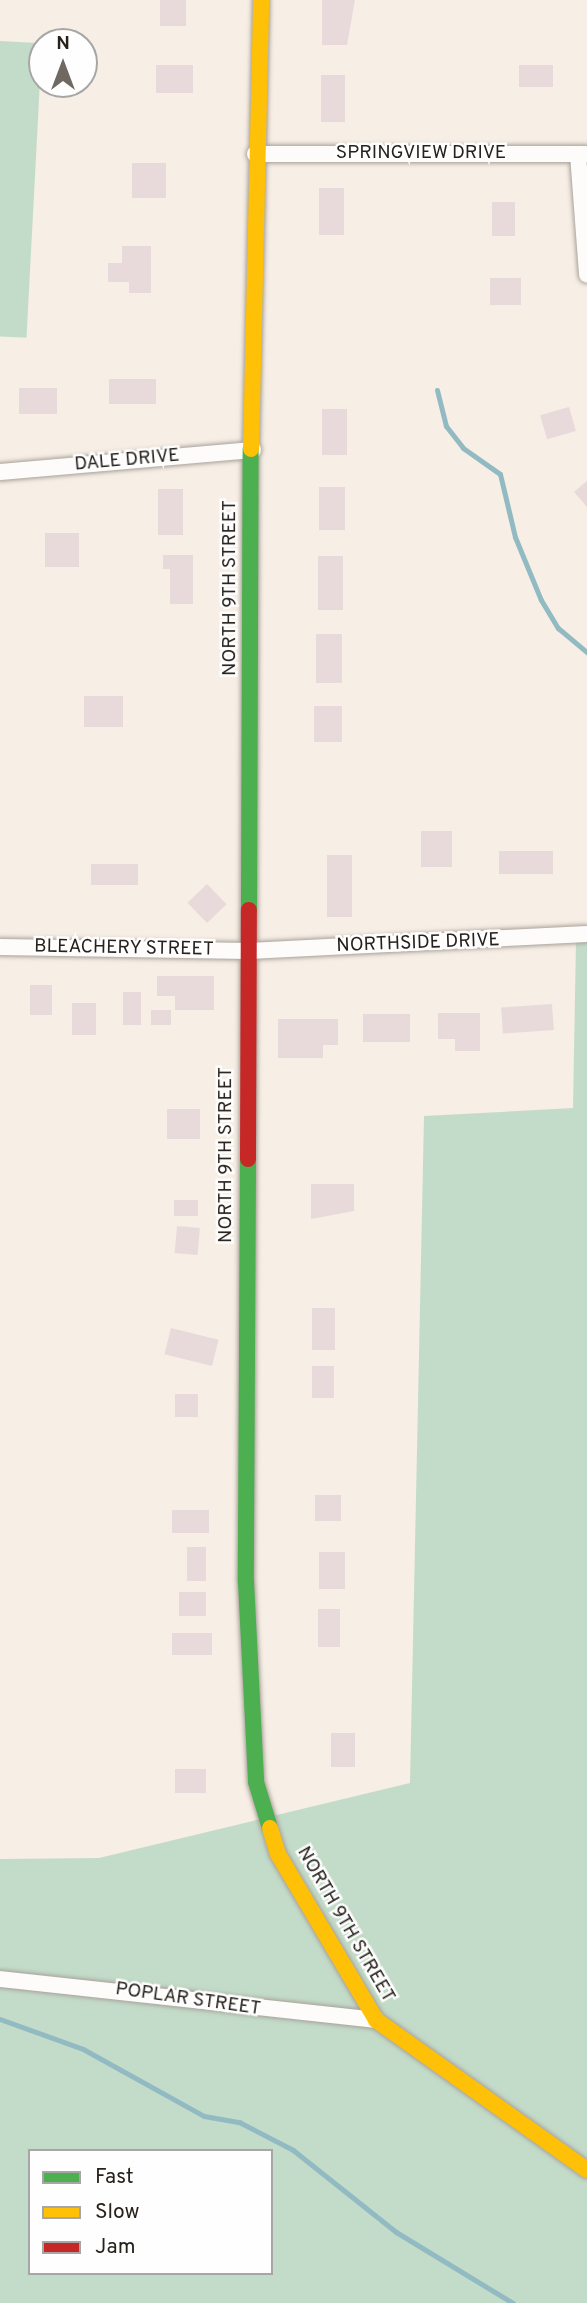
<!DOCTYPE html>
<style>
body{margin:0}
#map{position:relative;width:587px;height:2303px;overflow:hidden;background:#f7eee5;font-family:Overpass,sans-serif}
div>[style]{position:absolute}
[style*='--x']{left:calc(var(--x)*1px);top:calc(var(--y)*1px);width:calc(var(--w)*1px);rotate:calc(var(--a)*1deg)}
.forest>*{inset:0;background:#c3dcc9;transform-origin:0 0}
.stream>*{height:5px;margin:-2.5px;padding:0 2.5px;transform-origin:2.5px;border-radius:2.5px;background:#92bac2}
.building>*{inset:0;background:#e8dada;transform-origin:0 0}
.roads{filter:drop-shadow(0 0 2px #a8a29b) drop-shadow(0 0 2px #a8a29b)}
.street>*{height:16px;margin:-8px;padding:0 8px;transform-origin:8px;border-radius:8px;background:#fefcfb}
.fast>*{height:16px;margin:-8px;padding:0 8px;transform-origin:8px;border-radius:8px;background:#4caf50}
.slow>*{height:16px;margin:-8px;padding:0 8px;transform-origin:8px;border-radius:8px;background:#ffc107}
.jam>*{height:16px;margin:-8px;padding:0 8px;transform-origin:8px;border-radius:8px;background:#c62828}
span{translate:-50% -50%;white-space:nowrap;text-align:center;line-height:1.15;-webkit-text-stroke:5px #fefefe;paint-order:stroke}
.street-label{font-size:19px;color:#27211c}
.legend{position:absolute;left:28px;top:2149px;width:245px;height:126px;box-sizing:border-box;background:#fefefe;border:2px solid #a8a6a4;margin:0;padding:9px 12px;list-style:none;font-size:21px;color:#27211c}
.legend li{display:flex;align-items:center;gap:14px;height:35px}
.legend b{width:35px;border:2px solid #a8a6a4}
.north{position:absolute;left:28px;top:28px;width:70px;height:70px;box-sizing:border-box;background:#fefefe;border:2px solid #a8a6a4;border-radius:50%;rotate:0deg;font-size:19px;font-weight:700;line-height:28px;text-align:center;color:#27211c}
.north::after{content:'';display:block;margin:auto;width:24px;height:32px;background:#706962;clip-path:polygon(50% 0,100% 100%,50% 72%,0 100%)}
</style>
<div id="map">
<div class="forest">
<i style="left:0;top:41px;width:42px;height:295px;rotate:3deg"></i>
<i style="clip-path:polygon(evenodd,587px 940px,587px 2303px,0 2303px,0 1859px,99px 1858px,410px 1783px,424px 1116px,573px 1108px,576px 941px,587px 940px,30px 2151px,271px 2151px,271px 2273px,30px 2273px,30px 2151px)"></i>
</div>
<div class="stream">
<i style="--x:437;--y:390;--w:37;--a:76"></i>
<i style="--x:446;--y:426;--w:28;--a:52"></i>
<i style="--x:463;--y:448;--w:45;--a:35.1"></i>
<i style="--x:500;--y:474;--w:65;--a:76.6"></i>
<i style="--x:515;--y:537;--w:68;--a:67.6"></i>
<i style="--x:541;--y:600;--w:33;--a:59"></i>
<i style="--x:558;--y:628;--w:38;--a:40"></i>
<i style="--x:0;--y:2019;--w:88;--a:19.9"></i>
<i style="--x:83;--y:2049;--w:138;--a:29"></i>
<i style="--x:204;--y:2116;--w:36;--a:10"></i>
<i style="--x:239;--y:2122;--w:61;--a:27.4"></i>
<i style="--x:293;--y:2150;--w:132;--a:38.5"></i>
<i style="--x:396;--y:2232;--w:137;--a:31.3"></i>
</div>
<div class="building">
<i style="left:160px;top:0;width:26px;height:26px"></i>
<i style="clip-path:polygon(322px 0,355px 0,347px 45px,322px 45px)"></i>
<i style="left:156px;top:65px;width:37px;height:28px"></i>
<i style="left:519px;top:65px;width:34px;height:22px"></i>
<i style="left:321px;top:75px;width:24px;height:47px"></i>
<i style="left:132px;top:163px;width:34px;height:35px"></i>
<i style="left:319px;top:188px;width:25px;height:47px"></i>
<i style="left:492px;top:202px;width:23px;height:34px"></i>
<i style="clip-path:polygon(122px 246px,151px 246px,151px 293px,129px 293px,129px 282px,108px 282px,108px 263px,122px 263px)"></i>
<i style="left:490px;top:278px;width:31px;height:27px"></i>
<i style="left:109px;top:379px;width:47px;height:25px"></i>
<i style="left:19px;top:388px;width:38px;height:26px"></i>
<i style="left:569px;top:407px;width:25px;height:30px;rotate:74deg"></i>
<i style="left:322px;top:409px;width:25px;height:46px"></i>
<i style="clip-path:polygon(587px 481px,587px 507px,574px 492px)"></i>
<i style="left:319px;top:487px;width:26px;height:43px"></i>
<i style="left:158px;top:489px;width:25px;height:46px"></i>
<i style="left:45px;top:533px;width:34px;height:34px"></i>
<i style="clip-path:polygon(163px 555px,193px 555px,193px 604px,170px 604px,170px 569px,163px 569px)"></i>
<i style="left:318px;top:556px;width:25px;height:54px"></i>
<i style="left:316px;top:634px;width:26px;height:49px"></i>
<i style="left:84px;top:696px;width:39px;height:31px"></i>
<i style="left:314px;top:706px;width:28px;height:36px"></i>
<i style="left:421px;top:831px;width:31px;height:36px"></i>
<i style="left:499px;top:851px;width:54px;height:23px"></i>
<i style="left:327px;top:855px;width:25px;height:62px"></i>
<i style="left:91px;top:864px;width:47px;height:21px"></i>
<i style="left:207px;top:884px;width:28px;height:27px;rotate:46deg"></i>
<i style="clip-path:polygon(157px 976px,214px 976px,214px 1010px,175px 1010px,175px 996px,157px 996px)"></i>
<i style="left:30px;top:985px;width:22px;height:30px"></i>
<i style="left:123px;top:992px;width:18px;height:33px"></i>
<i style="left:72px;top:1003px;width:24px;height:32px"></i>
<i style="left:552px;top:1004px;width:26px;height:51px;rotate:86deg"></i>
<i style="left:151px;top:1010px;width:20px;height:15px"></i>
<i style="clip-path:polygon(438px 1013px,480px 1013px,480px 1051px,455px 1051px,455px 1039px,438px 1039px)"></i>
<i style="left:363px;top:1014px;width:47px;height:28px"></i>
<i style="clip-path:polygon(278px 1019px,338px 1019px,338px 1045px,323px 1045px,323px 1058px,278px 1058px)"></i>
<i style="left:167px;top:1109px;width:33px;height:30px"></i>
<i style="clip-path:polygon(311px 1184px,354px 1184px,354px 1211px,311px 1219px)"></i>
<i style="left:174px;top:1200px;width:24px;height:16px"></i>
<i style="left:177px;top:1226px;width:23px;height:27px;rotate:5deg"></i>
<i style="left:312px;top:1308px;width:23px;height:42px"></i>
<i style="left:171px;top:1328px;width:49px;height:27px;rotate:14deg"></i>
<i style="left:312px;top:1366px;width:22px;height:32px"></i>
<i style="left:175px;top:1394px;width:23px;height:23px"></i>
<i style="left:315px;top:1495px;width:26px;height:26px"></i>
<i style="left:172px;top:1510px;width:37px;height:23px"></i>
<i style="left:187px;top:1547px;width:19px;height:34px"></i>
<i style="left:319px;top:1552px;width:26px;height:37px"></i>
<i style="left:179px;top:1592px;width:27px;height:24px"></i>
<i style="left:318px;top:1609px;width:22px;height:38px"></i>
<i style="left:172px;top:1633px;width:40px;height:22px"></i>
<i style="left:331px;top:1733px;width:24px;height:34px"></i>
<i style="left:175px;top:1769px;width:31px;height:24px"></i>
</div>
<div class="roads">
<div class="street">
<i style="--x:255;--y:154;--w:332;--a:0"></i>
<i style="--x:578;--y:154;--w:121;--a:85.7"></i>
<i style="--x:0;--y:472;--w:254;--a:-5"></i>
<i style="--x:0;--y:947;--w:249;--a:0.9"></i>
<i style="--x:249;--y:951;--w:338;--a:-2.9"></i>
<i style="--x:0;--y:1979;--w:378;--a:6.2"></i>
</div>
<div class="fast">
<i style="--x:249;--y:910;--w:461;--a:-89.8"></i>
<i style="--x:248;--y:1159;--w:423;--a:90.3"></i>
<i style="--x:246;--y:1582;--w:200;--a:87.1"></i>
<i style="--x:256;--y:1782;--w:48;--a:73.1"></i>
</div>
<div class="slow">
<i style="--x:251;--y:449;--w:449;--a:-88.7"></i>
<i style="--x:270;--y:1828;--w:27;--a:73"></i>
<i style="--x:278;--y:1854;--w:193;--a:59.4"></i>
<i style="--x:376;--y:2020;--w:259;--a:35.4"></i>
</div>
<div class="jam">
<i style="--x:248;--y:1159;--w:249;--a:-89.8"></i>
</div>
</div>
<div class="street-label">
<span style="left:421px;top:154px">SPRINGVIEW DRIVE</span>
<span style="left:127px;top:461px;rotate:-5deg">DALE DRIVE</span>
<span style="left:231px;top:588px;rotate:-90deg">NORTH 9TH STREET</span>
<span style="left:418px;top:944px;rotate:-2deg">NORTHSIDE DRIVE</span>
<span style="left:124px;top:949px;rotate:1deg">BLEACHERY STREET</span>
<span style="left:227px;top:1155px;rotate:-90deg">NORTH 9TH STREET</span>
<span style="left:345px;top:1925px;rotate:60deg">NORTH 9TH STREET</span>
<span style="left:188px;top:2000px;rotate:8deg">POPLAR STREET</span>
</div>
<ul class="legend">
<li><b style="height:9px;background:#4caf50"></b>Fast</li>
<li><b style="height:9px;background:#ffc107"></b>Slow</li>
<li><b style="height:9px;background:#c62828"></b>Jam</li>
</ul>
<div class="north">N</div>
</div>
